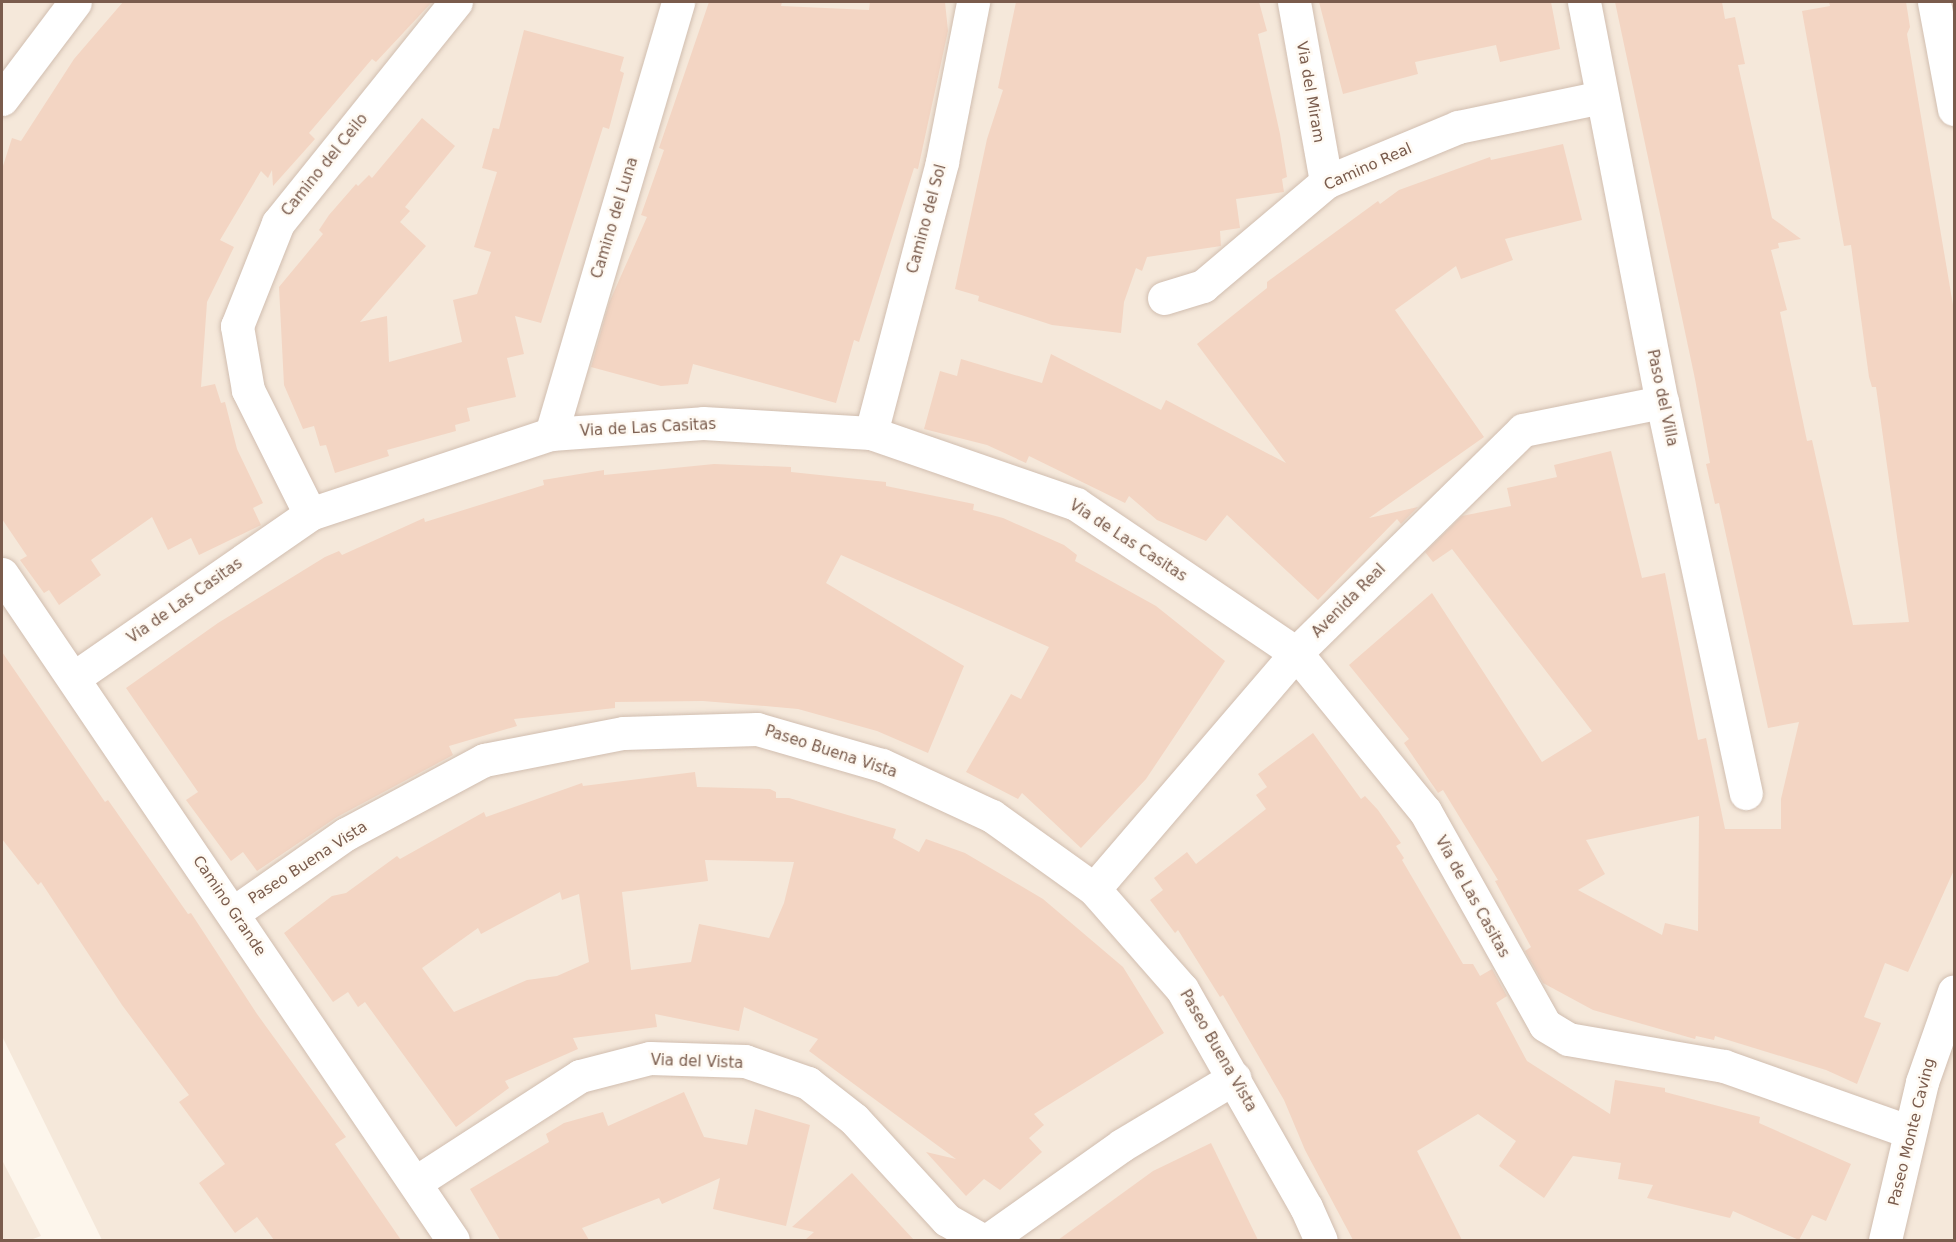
<!DOCTYPE html>
<style>
body{margin:0}
#map{position:relative;width:1956px;height:1242px;overflow:hidden;background:#fdf6ec;font-family:"DejaVu Sans",sans-serif}
div>[style]{position:absolute}
[style*='--x']{left:calc(var(--x)*1px);top:calc(var(--y)*1px);width:calc(var(--w)*1px);rotate:calc(var(--a)*1deg)}
.residential>*{inset:0;background:#f5e8da}
.building>*{inset:0;background:#f3d5c3}
.roads{filter:drop-shadow(0 0 2px #d1beb0) drop-shadow(0 0 2px #d1beb0)}
.minor>*{height:33px;margin:-16.5px;padding:0 16.5px;transform-origin:16.5px;border-radius:16.5px;background:#fff}
span{translate:-50% -50%;white-space:nowrap;text-align:center;line-height:1.15;-webkit-text-stroke:5px #fffaf3;paint-order:stroke}
.street-label{font-size:15px;color:#7a5c4d}
.frame{position:absolute;inset:0;border:3px solid #7a5c4d;pointer-events:none}
</style>
<div id="map">
<div class="residential">
<i style="clip-path:polygon(2px 2px,1954px 2px,1954px 1240px,102px 1240px,2px 1036px)"></i>
<i style="clip-path:polygon(2px 1160px,41px 1236px,30px 1240px,2px 1240px)"></i>
</div>
<div class="building">
<i style="clip-path:polygon(123px 2px,432px 2px,376px 62px,372px 59px,309px 133px,315px 139px,273px 186px,272px 170px,268px 178px,261px 171px,220px 240px,234px 247px,207px 302px,201px 387px,215px 384px,221px 403px,225px 402px,237px 449px,263px 503px,253px 508px,261px 525px,199px 555px,191px 538px,168px 550px,152px 517px,91px 560px,101px 575px,59px 605px,49px 590px,44px 593px,20px 560px,27px 556px,2px 519px,2px 169px,12px 138px,21px 141px,74px 59px)"></i>
<i style="clip-path:polygon(709px 2px,782px 2px,781px 6px,869px 10px,870px 2px,945px 2px,948px 31px,918px 169px,914px 168px,859px 342px,854px 340px,836px 403px,693px 364px,688px 384px,661px 386px,591px 367px,609px 303px,647px 217px,641px 215px,664px 150px,659px 148px)"></i>
<i style="clip-path:polygon(1016px 2px,1259px 2px,1267px 31px,1258px 34px,1280px 134px,1287px 177px,1282px 179px,1284px 192px,1236px 199px,1240px 228px,1220px 231px,1221px 246px,1147px 257px,1142px 271px,1136px 268px,1124px 302px,1121px 333px,1052px 325px,978px 301px,979px 296px,955px 289px,987px 139px,1003px 90px,998px 88px)"></i>
<i style="clip-path:polygon(1319px 2px,1551px 2px,1560px 49px,1500px 62px,1496px 45px,1415px 62px,1418px 74px,1343px 94px)"></i>
<i style="clip-path:polygon(evenodd,1615px 2px,1722px 2px,1725px 19px,1735px 17px,1745px 64px,1738px 65px,1772px 218px,1801px 239px,1778px 243px,1779px 248px,1771px 250px,1787px 310px,1780px 312px,1807px 441px,1812px 440px,1853px 625px,1909px 622px,1876px 387px,1872px 387px,1869px 377px,1851px 245px,1844px 246px,1802px 11px,1830px 6px,1829px 2px,1906px 2px,1910px 27px,1907px 34px,1954px 311px,1954px 870px,1908px 972px,1885px 963px,1864px 1017px,1881px 1023px,1857px 1084px,1826px 1070px,1715px 1036px,1714px 1040px,1696px 1036px,1695px 1039px,1593px 1010px,1543px 983px,1525px 951px,1531px 947px,1495px 881px,1498px 880px,1443px 790px,1438px 793px,1404px 743px,1409px 739px,1349px 665px,1432px 593px,1542px 762px,1592px 731px,1452px 549px,1433px 562px,1425px 552px,1462px 516px,1511px 506px,1507px 488px,1557px 477px,1554px 465px,1611px 451px,1642px 578px,1665px 573px,1698px 740px,1706px 738px,1725px 829px,1781px 829px,1781px 799px,1799px 722px,1768px 728px,1719px 503px,1715px 504px,1706px 464px,1710px 463px,1695px 379px,1615px 2px,1699px 816px,1698px 931px,1665px 923px,1662px 935px,1578px 890px,1605px 874px,1586px 840px,1699px 816px)"></i>
<i style="clip-path:polygon(524px 30px,624px 57px,620px 71px,624px 73px,609px 129px,603px 127px,541px 323px,515px 316px,524px 354px,507px 358px,516px 397px,467px 408px,470px 421px,455px 425px,456px 431px,387px 450px,389px 456px,335px 473px,326px 445px,320px 446px,314px 426px,303px 429px,284px 385px,279px 287px,323px 234px,319px 230px,329px 215px,356px 184px,358px 186px,369px 175px,372px 178px,422px 118px,455px 146px,405px 207px,410px 211px,400px 222px,426px 246px,360px 322px,387px 316px,389px 362px,462px 342px,453px 300px,477px 294px,491px 252px,474px 247px,497px 172px,482px 168px,493px 128px,499px 129px)"></i>
<i style="clip-path:polygon(1563px 144px,1582px 220px,1505px 239px,1513px 260px,1461px 279px,1456px 266px,1395px 310px,1484px 437px,1369px 518px,1418px 507px,1401px 524px,1397px 519px,1318px 600px,1227px 515px,1206px 541px,1157px 520px,1129px 496px,1125px 503px,1029px 456px,1026px 463px,987px 445px,924px 429px,940px 371px,957px 376px,961px 359px,1042px 383px,1051px 354px,1161px 410px,1166px 400px,1286px 463px,1197px 344px,1267px 288px,1267px 282px,1378px 201px,1380px 204px,1399px 190px,1490px 157px,1491px 160px)"></i>
<i style="clip-path:polygon(714px 464px,791px 467px,791px 472px,886px 482px,886px 486px,974px 504px,973px 510px,1003px 518px,1064px 545px,1077px 555px,1075px 561px,1156px 606px,1225px 661px,1146px 779px,1081px 848px,1022px 793px,1018px 799px,966px 772px,1011px 694px,1021px 699px,1049px 647px,841px 555px,826px 583px,964px 666px,928px 753px,877px 731px,798px 709px,765px 706px,703px 701px,615px 702px,615px 708px,514px 719px,517px 726px,449px 746px,453px 755px,337px 817px,257px 871px,243px 852px,231px 861px,186px 800px,198px 792px,126px 688px,218px 623px,325px 557px,339px 551px,342px 555px,424px 518px,425px 522px,544px 485px,543px 480px,604px 470px,604px 475px)"></i>
<i style="clip-path:polygon(2px 652px,105px 802px,108px 800px,188px 914px,191px 913px,257px 1014px,346px 1137px,335px 1144px,401px 1240px,274px 1240px,257px 1217px,235px 1233px,199px 1183px,225px 1164px,179px 1102px,189px 1095px,122px 1005px,41px 882px,38px 885px,2px 839px)"></i>
<i style="clip-path:polygon(1313px 733px,1361px 799px,1365px 796px,1378px 810px,1401px 843px,1396px 846px,1404px 858px,1402px 860px,1463px 964px,1473px 964px,1480px 976px,1492px 969px,1507px 996px,1496px 1003px,1527px 1061px,1610px 1114px,1615px 1080px,1665px 1088px,1665px 1092px,1760px 1117px,1759px 1123px,1851px 1164px,1826px 1221px,1812px 1215px,1799px 1240px,1733px 1211px,1730px 1218px,1647px 1198px,1653px 1185px,1618px 1179px,1621px 1163px,1573px 1156px,1544px 1198px,1499px 1166px,1516px 1141px,1478px 1114px,1417px 1151px,1462px 1240px,1353px 1240px,1305px 1150px,1284px 1100px,1223px 995px,1220px 997px,1178px 930px,1175px 933px,1150px 900px,1163px 890px,1154px 878px,1187px 852px,1196px 864px,1266px 809px,1256px 795px,1267px 787px,1258px 774px)"></i>
<i style="clip-path:polygon(evenodd,695px 772px,697px 787px,770px 789px,776px 792px,776px 798px,789px 798px,896px 829px,893px 838px,919px 852px,926px 839px,965px 853px,1043px 899px,1123px 967px,1164px 1033px,1034px 1114px,1044px 1125px,1029px 1138px,1042px 1152px,1000px 1190px,984px 1179px,966px 1196px,926px 1152px,956px 1159px,809px 1051px,818px 1039px,744px 1007px,739px 1031px,655px 1014px,657px 1027px,573px 1038px,578px 1049px,505px 1081px,509px 1088px,456px 1127px,365px 1002px,358px 1007px,348px 992px,333px 1002px,284px 933px,332px 896px,346px 893px,397px 856px,400px 859px,484px 812px,486px 817px,582px 783px,583px 786px,695px 772px,705px 860px,794px 862px,784px 903px,769px 938px,699px 924px,691px 962px,631px 970px,622px 892px,708px 881px,705px 860px,695px 772px,560px 892px,562px 900px,579px 894px,589px 962px,557px 976px,527px 980px,454px 1012px,422px 968px,478px 928px,481px 934px,560px 892px)"></i>
<i style="clip-path:polygon(684px 1092px,704px 1137px,747px 1145px,755px 1109px,810px 1125px,786px 1226px,713px 1209px,720px 1178px,662px 1204px,659px 1198px,582px 1228px,589px 1240px,500px 1240px,470px 1189px,549px 1142px,546px 1134px,564px 1123px,603px 1112px,608px 1126px)"></i>
<i style="clip-path:polygon(1211px 1143px,1258px 1240px,1058px 1240px,1153px 1171px)"></i>
<i style="clip-path:polygon(852px 1173px,914px 1240px,805px 1240px,814px 1232px,792px 1227px)"></i>
</div>
<div class="roads">
<div class="minor">
<i style="--x:1294;--y:2;--w:183;--a:79.9"></i>
<i style="--x:1584;--y:2;--w:408;--a:79"></i>
<i style="--x:1662;--y:402;--w:400;--a:77.9"></i>
<i style="--x:1934;--y:2;--w:109;--a:79.4"></i>
<i style="--x:2;--y:99;--w:121;--a:-53"></i>
<i style="--x:1164;--y:298;--w:41;--a:-17.1"></i>
<i style="--x:1203;--y:286;--w:161;--a:-40.2"></i>
<i style="--x:1326;--y:182;--w:143;--a:-22.6"></i>
<i style="--x:1458;--y:127;--w:147;--a:-11.8"></i>
<i style="--x:871;--y:433;--w:280;--a:-75.3"></i>
<i style="--x:942;--y:162;--w:163;--a:-79"></i>
<i style="--x:551;--y:434;--w:450;--a:-73.6"></i>
<i style="--x:310;--y:514;--w:139;--a:-116.6"></i>
<i style="--x:248;--y:390;--w:65;--a:-99.8"></i>
<i style="--x:237;--y:326;--w:111;--a:-68.3"></i>
<i style="--x:278;--y:223;--w:284;--a:-51.2"></i>
<i style="--x:2;--y:574;--w:804;--a:55.9"></i>
<i style="--x:75;--y:677;--w:286;--a:-34.7"></i>
<i style="--x:310;--y:514;--w:254;--a:-18.4"></i>
<i style="--x:551;--y:434;--w:152;--a:-4.1"></i>
<i style="--x:703;--y:423;--w:168;--a:3.4"></i>
<i style="--x:871;--y:433;--w:217;--a:19.1"></i>
<i style="--x:1076;--y:504;--w:266;--a:34.1"></i>
<i style="--x:1296;--y:653;--w:204;--a:50.8"></i>
<i style="--x:1425;--y:811;--w:245;--a:60.7"></i>
<i style="--x:1545;--y:1025;--w:27;--a:31"></i>
<i style="--x:1568;--y:1039;--w:158;--a:9.8"></i>
<i style="--x:1724;--y:1066;--w:197;--a:19.5"></i>
<i style="--x:1094;--y:889;--w:311;--a:-49.4"></i>
<i style="--x:1296;--y:653;--w:318;--a:-44.5"></i>
<i style="--x:1523;--y:430;--w:142;--a:-11.4"></i>
<i style="--x:233;--y:913;--w:138;--a:-35"></i>
<i style="--x:346;--y:834;--w:157;--a:-28.2"></i>
<i style="--x:484;--y:760;--w:142;--a:-11"></i>
<i style="--x:623;--y:733;--w:134;--a:-1.7"></i>
<i style="--x:757;--y:729;--w:130;--a:16.1"></i>
<i style="--x:882;--y:765;--w:121;--a:24.9"></i>
<i style="--x:992;--y:816;--w:125;--a:35.6"></i>
<i style="--x:1094;--y:889;--w:133;--a:48.7"></i>
<i style="--x:1182;--y:989;--w:251;--a:60.4"></i>
<i style="--x:1306;--y:1207;--w:36;--a:66"></i>
<i style="--x:416;--y:1182;--w:195;--a:-32.9"></i>
<i style="--x:580;--y:1076;--w:72;--a:-14.4"></i>
<i style="--x:650;--y:1058;--w:95;--a:1.8"></i>
<i style="--x:745;--y:1061;--w:67;--a:19.2"></i>
<i style="--x:808;--y:1083;--w:58;--a:38"></i>
<i style="--x:854;--y:1119;--w:137;--a:47.4"></i>
<i style="--x:947;--y:1220;--w:40;--a:29.7"></i>
<i style="--x:988;--y:1240;--w:164;--a:-35.3"></i>
<i style="--x:1122;--y:1145;--w:131;--a:-30.9"></i>
<i style="--x:1885;--y:1240;--w:162;--a:-76.8"></i>
<i style="--x:1922;--y:1082;--w:96;--a:-70.6"></i>
</div>
</div>
<div class="street-label">
<span style="left:1310px;top:92px;rotate:80deg">Via del Miram</span>
<span style="left:325px;top:165px;rotate:-51deg">Camino del Ceilo</span>
<span style="left:1368px;top:167px;rotate:-24deg">Camino Real</span>
<span style="left:615px;top:218px;rotate:-73deg">Camino del Luna</span>
<span style="left:927px;top:219px;rotate:-75deg">Camino del Sol</span>
<span style="left:1662px;top:398px;rotate:78deg">Paso del Villa</span>
<span style="left:648px;top:428px;rotate:-3deg">Via de Las Casitas</span>
<span style="left:1128px;top:541px;rotate:33deg">Via de Las Casitas</span>
<span style="left:185px;top:601px;rotate:-35deg">Via de Las Casitas</span>
<span style="left:1349px;top:601px;rotate:-45deg">Avenida Real</span>
<span style="left:831px;top:752px;rotate:18deg">Paseo Buena Vista</span>
<span style="left:308px;top:863px;rotate:-33deg">Paseo Buena Vista</span>
<span style="left:1472px;top:897px;rotate:61deg">Via de Las Casitas</span>
<span style="left:229px;top:906px;rotate:56deg">Camino Grande</span>
<span style="left:1218px;top:1051px;rotate:60deg">Paseo Buena Vista</span>
<span style="left:697px;top:1062px;rotate:2deg">Via del Vista</span>
<span style="left:1912px;top:1132px;rotate:-76deg">Paseo Monte Caving</span>
</div>
<div class="frame"></div>
</div>
